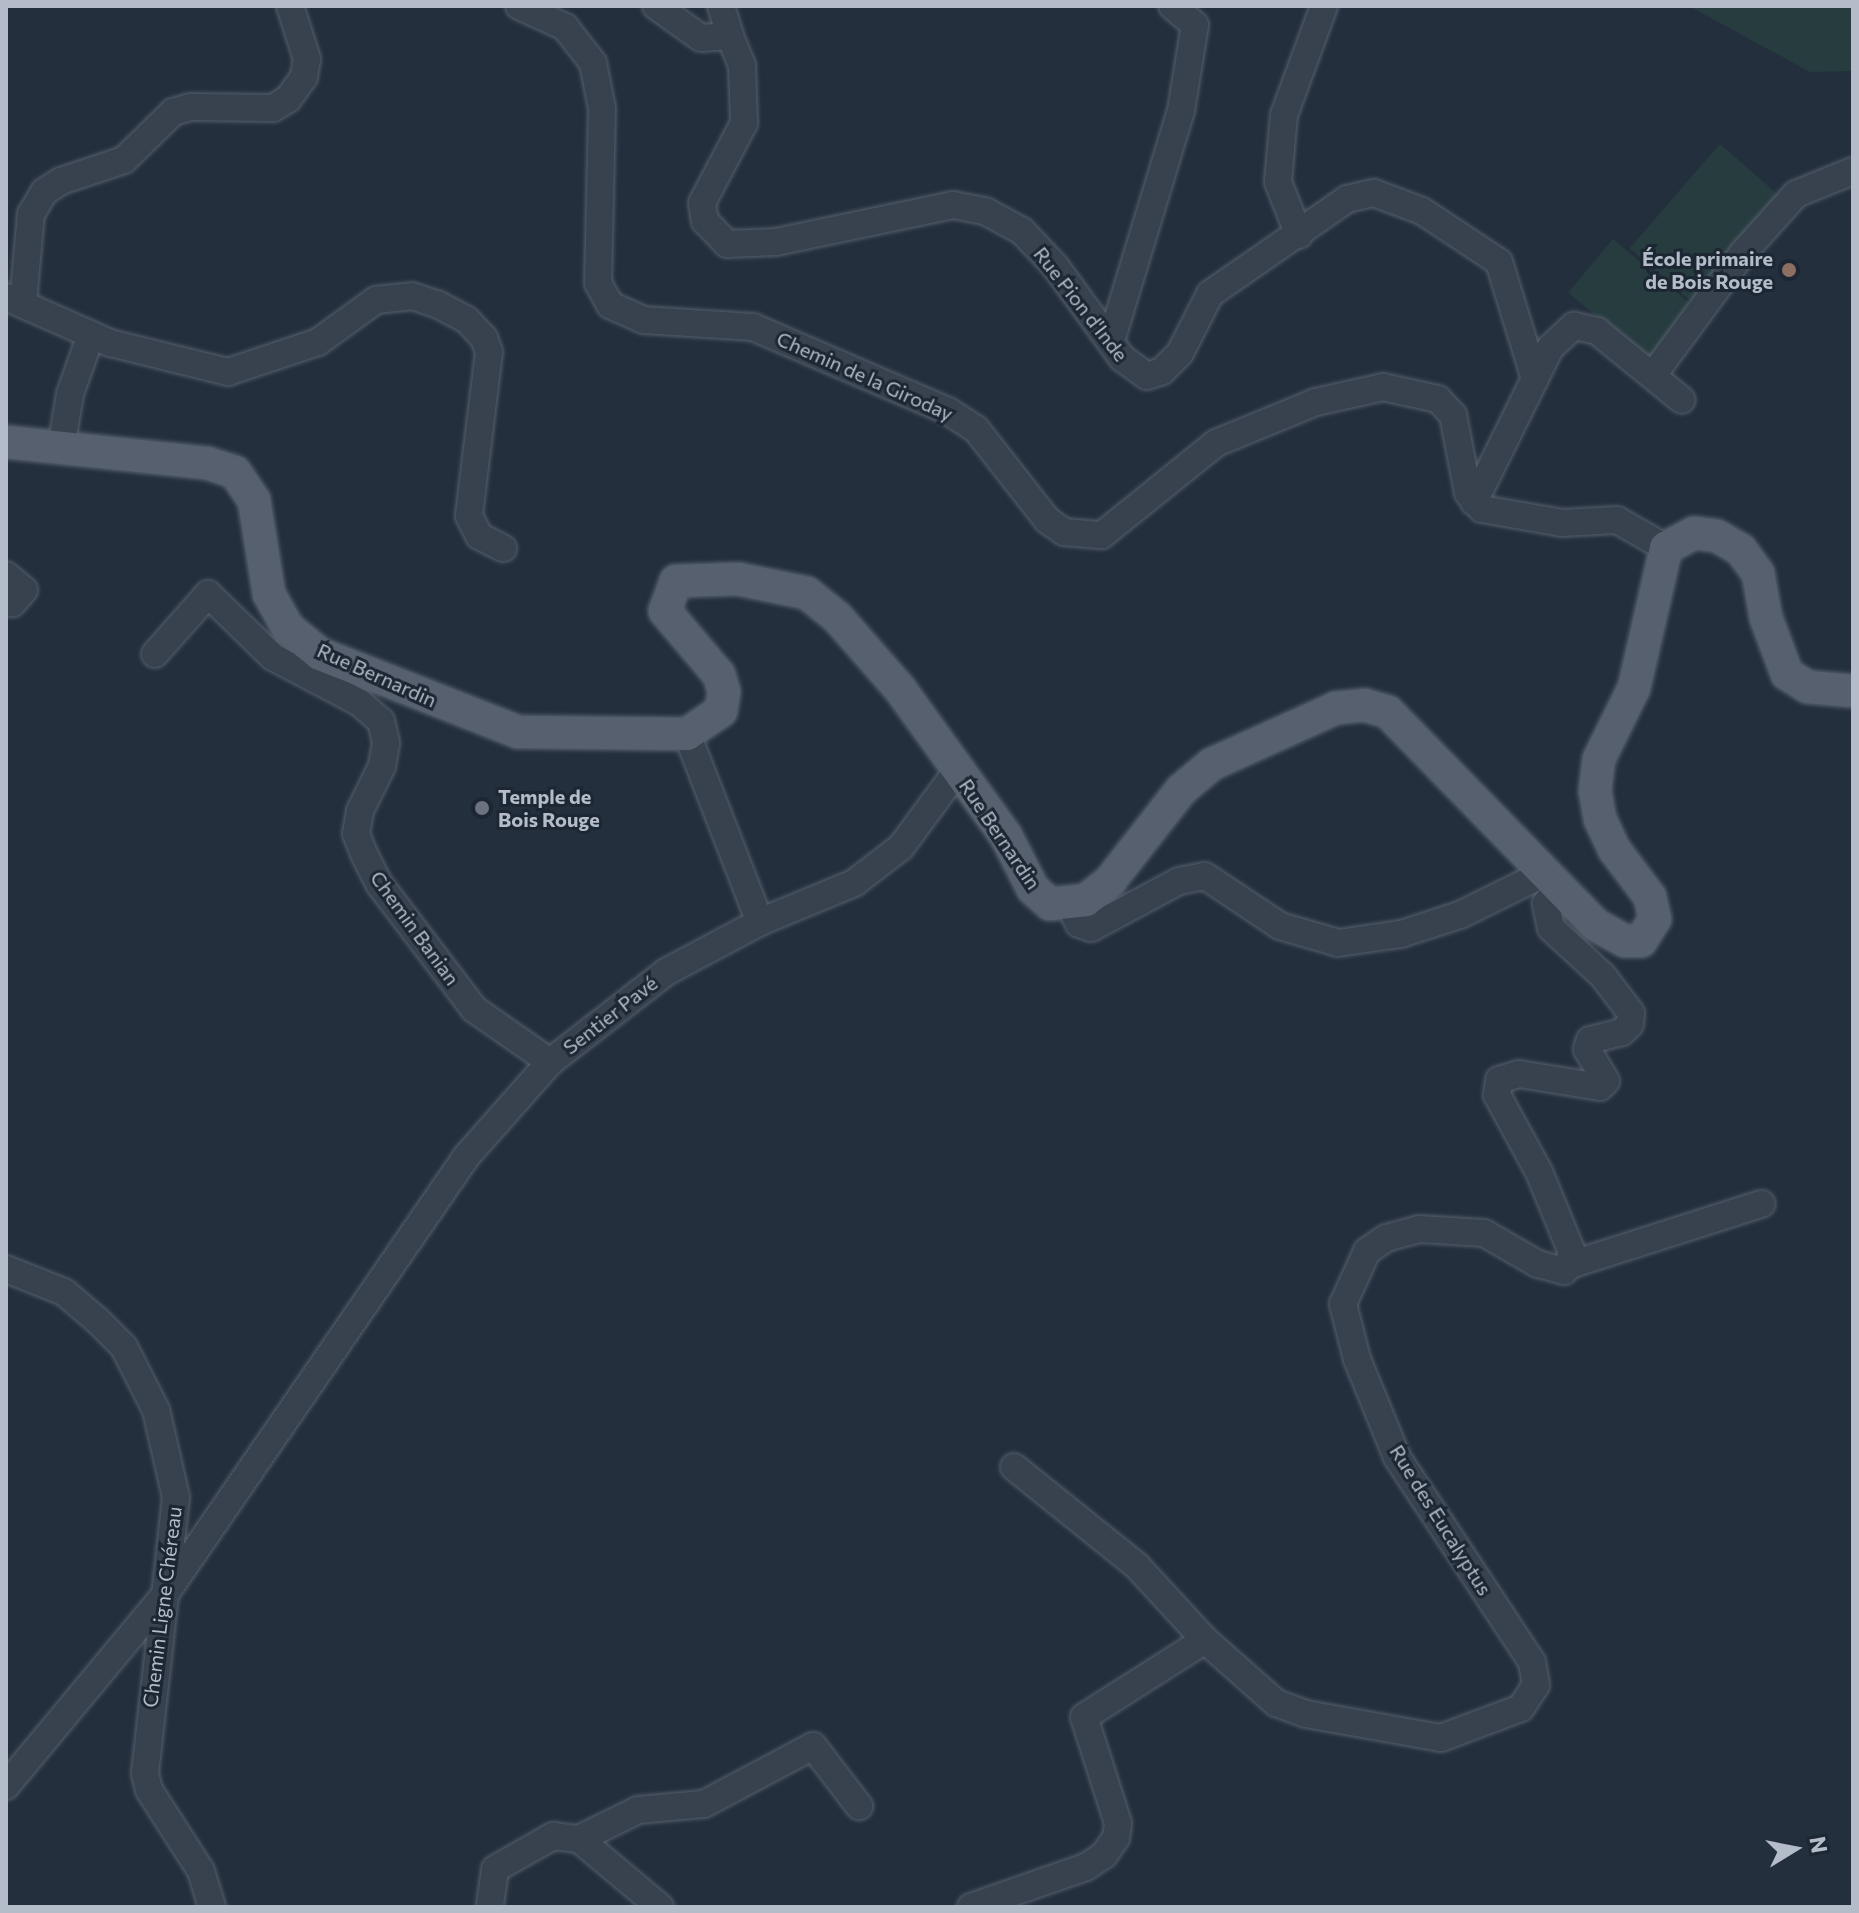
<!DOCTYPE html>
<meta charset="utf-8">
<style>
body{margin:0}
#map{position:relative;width:1859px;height:1913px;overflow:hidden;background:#242f3e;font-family:Commissioner,sans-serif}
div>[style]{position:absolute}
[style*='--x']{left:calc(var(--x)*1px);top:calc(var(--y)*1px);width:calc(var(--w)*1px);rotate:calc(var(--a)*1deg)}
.green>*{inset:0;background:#263c3f;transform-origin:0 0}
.roads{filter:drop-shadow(0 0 2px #565f6c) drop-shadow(0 0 2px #565f6c)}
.minor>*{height:26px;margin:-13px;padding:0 13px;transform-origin:13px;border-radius:13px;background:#38414e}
.major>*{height:32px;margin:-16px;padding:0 16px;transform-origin:16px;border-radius:16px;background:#56606e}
.dots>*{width:22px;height:22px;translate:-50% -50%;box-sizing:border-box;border:4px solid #1d2633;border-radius:50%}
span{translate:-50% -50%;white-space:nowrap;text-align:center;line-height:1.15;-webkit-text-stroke:6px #1d2633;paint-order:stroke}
.poi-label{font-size:20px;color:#b4bcc9;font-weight:700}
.right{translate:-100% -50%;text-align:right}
.left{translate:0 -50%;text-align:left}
.street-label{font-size:20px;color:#b4bcc9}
.frame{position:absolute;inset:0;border:8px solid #b4bcc9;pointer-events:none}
.north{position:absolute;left:1755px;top:1809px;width:80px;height:80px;-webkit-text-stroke:6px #1d2633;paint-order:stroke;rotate:80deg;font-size:22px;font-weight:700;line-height:32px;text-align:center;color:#b4bcc9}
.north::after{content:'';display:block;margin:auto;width:28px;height:36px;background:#b4bcc9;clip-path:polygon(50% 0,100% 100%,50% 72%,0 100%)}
</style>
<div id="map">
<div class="green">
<i style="clip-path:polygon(1689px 6px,1853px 6px,1853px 71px,1810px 72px)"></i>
<i style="left:1720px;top:144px;width:86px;height:138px;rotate:41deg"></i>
<i style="left:1613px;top:239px;width:105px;height:70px;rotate:40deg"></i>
</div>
<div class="roads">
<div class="minor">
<i style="--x:519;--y:6;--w:51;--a:24.5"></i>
<i style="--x:565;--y:27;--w:46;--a:52.1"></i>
<i style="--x:593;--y:63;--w:47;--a:78.9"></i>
<i style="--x:602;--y:109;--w:174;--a:91.3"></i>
<i style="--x:598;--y:283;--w:25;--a:61"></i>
<i style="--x:610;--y:305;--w:36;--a:24"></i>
<i style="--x:643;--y:320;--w:110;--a:3.6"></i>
<i style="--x:753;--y:327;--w:212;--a:23.3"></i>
<i style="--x:948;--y:411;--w:33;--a:33"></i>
<i style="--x:976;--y:429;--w:115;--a:52"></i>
<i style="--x:1047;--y:520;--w:21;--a:35"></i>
<i style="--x:1064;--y:532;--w:38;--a:5"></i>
<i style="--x:1102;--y:535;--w:146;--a:-38.9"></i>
<i style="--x:1216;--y:443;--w:108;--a:-22.3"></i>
<i style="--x:1316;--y:402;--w:69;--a:-12.6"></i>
<i style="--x:1383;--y:387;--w:56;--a:12.3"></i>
<i style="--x:1438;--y:399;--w:22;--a:47"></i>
<i style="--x:1453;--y:415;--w:79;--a:79.1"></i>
<i style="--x:1468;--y:493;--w:21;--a:49"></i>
<i style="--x:1482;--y:509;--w:81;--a:9.9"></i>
<i style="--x:1562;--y:523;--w:55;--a:-3.1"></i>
<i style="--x:1617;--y:520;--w:56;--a:29.7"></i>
<i style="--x:656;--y:6;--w:55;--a:35.4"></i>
<i style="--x:701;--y:38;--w:29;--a:-4"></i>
<i style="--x:730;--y:36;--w:31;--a:68"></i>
<i style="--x:742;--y:65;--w:58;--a:88"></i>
<i style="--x:744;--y:123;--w:90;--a:117.7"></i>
<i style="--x:702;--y:203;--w:18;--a:81"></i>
<i style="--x:705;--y:221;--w:32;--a:46"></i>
<i style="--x:727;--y:244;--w:49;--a:-2.3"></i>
<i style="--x:776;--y:242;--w:181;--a:-11.8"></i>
<i style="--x:953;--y:205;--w:33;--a:11"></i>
<i style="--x:985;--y:211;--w:42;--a:28.4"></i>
<i style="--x:1022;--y:231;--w:48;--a:46.7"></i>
<i style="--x:1055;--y:266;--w:114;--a:53.9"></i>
<i style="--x:1122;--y:358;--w:31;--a:36"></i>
<i style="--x:1147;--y:376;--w:16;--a:-18"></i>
<i style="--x:1162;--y:371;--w:25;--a:-45"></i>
<i style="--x:1180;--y:353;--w:66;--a:-63"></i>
<i style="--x:1210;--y:294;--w:167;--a:-34.7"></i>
<i style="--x:1347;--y:199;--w:28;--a:-13"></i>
<i style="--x:1374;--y:193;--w:51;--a:20.6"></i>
<i style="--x:1422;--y:211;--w:92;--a:33.5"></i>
<i style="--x:1499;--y:262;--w:122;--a:72.9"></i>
<i style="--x:721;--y:6;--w:31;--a:73"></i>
<i style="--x:1299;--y:235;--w:57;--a:-111.6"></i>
<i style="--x:1278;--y:182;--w:67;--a:-84.9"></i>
<i style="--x:1284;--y:115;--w:116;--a:-69.8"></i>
<i style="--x:6;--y:297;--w:114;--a:23.9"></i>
<i style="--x:110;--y:343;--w:122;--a:13.8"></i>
<i style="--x:228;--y:372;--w:95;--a:-18.4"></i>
<i style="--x:318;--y:342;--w:72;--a:-35.9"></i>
<i style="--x:376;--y:300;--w:36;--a:-6"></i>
<i style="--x:412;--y:296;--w:26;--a:18"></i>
<i style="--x:437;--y:304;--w:34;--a:28"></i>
<i style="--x:467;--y:320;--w:25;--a:47"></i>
<i style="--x:484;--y:338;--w:15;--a:70"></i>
<i style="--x:489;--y:352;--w:165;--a:97"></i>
<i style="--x:469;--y:516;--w:22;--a:63"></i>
<i style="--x:479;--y:536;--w:27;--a:27"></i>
<i style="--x:23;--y:303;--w:89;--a:-84.9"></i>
<i style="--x:31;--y:214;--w:26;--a:-59"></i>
<i style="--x:44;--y:192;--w:20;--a:-33"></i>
<i style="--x:61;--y:181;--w:66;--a:-18.4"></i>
<i style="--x:124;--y:160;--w:69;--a:-44.4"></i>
<i style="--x:173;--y:112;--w:19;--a:-16"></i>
<i style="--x:191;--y:107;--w:82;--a:0.7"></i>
<i style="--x:273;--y:108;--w:17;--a:-31"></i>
<i style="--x:288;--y:99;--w:27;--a:-54"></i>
<i style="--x:304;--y:77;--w:18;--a:-81"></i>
<i style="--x:307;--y:59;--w:56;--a:-107.8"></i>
<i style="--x:1111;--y:341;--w:240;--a:-73.1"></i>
<i style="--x:1181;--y:111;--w:87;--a:-80.8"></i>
<i style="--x:1195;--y:25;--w:30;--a:-140"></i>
<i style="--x:1653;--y:375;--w:152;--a:-53.6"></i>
<i style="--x:1743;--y:253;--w:79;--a:-48.1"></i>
<i style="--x:1796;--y:194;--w:61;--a:-22"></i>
<i style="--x:61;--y:448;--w:55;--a:-80.5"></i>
<i style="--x:70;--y:394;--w:63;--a:-70.4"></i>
<i style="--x:1474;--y:502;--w:172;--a:-63.7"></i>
<i style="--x:1550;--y:348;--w:33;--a:-43"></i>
<i style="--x:1574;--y:326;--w:24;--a:12"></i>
<i style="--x:1597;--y:331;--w:109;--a:39.1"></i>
<i style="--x:6;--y:575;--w:23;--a:40"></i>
<i style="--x:24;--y:590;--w:18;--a:131"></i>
<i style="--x:155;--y:654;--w:80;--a:-48.5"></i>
<i style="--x:208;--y:594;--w:91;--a:44.1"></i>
<i style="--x:273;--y:657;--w:98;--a:27.9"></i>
<i style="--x:360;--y:703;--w:28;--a:41"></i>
<i style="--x:381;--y:721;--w:23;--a:77"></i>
<i style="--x:386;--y:743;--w:23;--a:100"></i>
<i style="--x:382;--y:766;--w:50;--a:116.1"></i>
<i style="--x:360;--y:811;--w:23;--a:100"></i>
<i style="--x:356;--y:834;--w:24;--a:68"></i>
<i style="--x:365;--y:856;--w:33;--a:63"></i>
<i style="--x:380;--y:885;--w:156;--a:52.8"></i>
<i style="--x:474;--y:1009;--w:93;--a:34.9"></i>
<i style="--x:687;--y:734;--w:202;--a:68.8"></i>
<i style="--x:1069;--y:904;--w:22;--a:63"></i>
<i style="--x:1079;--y:924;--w:13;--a:18"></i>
<i style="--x:1091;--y:928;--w:100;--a:-28.1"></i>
<i style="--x:1179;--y:881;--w:26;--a:-11"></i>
<i style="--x:1205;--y:876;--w:90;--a:33.7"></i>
<i style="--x:1280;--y:926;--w:60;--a:16.3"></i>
<i style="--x:1338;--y:943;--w:64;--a:-8.1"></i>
<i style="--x:1401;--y:934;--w:62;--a:-17.9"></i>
<i style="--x:1460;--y:915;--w:93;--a:-26.3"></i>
<i style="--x:1570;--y:1265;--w:201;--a:-17.7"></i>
<i style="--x:6;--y:1269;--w:62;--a:21.6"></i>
<i style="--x:64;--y:1292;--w:43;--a:40.3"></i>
<i style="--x:97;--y:1320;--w:38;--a:45"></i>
<i style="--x:124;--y:1347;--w:71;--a:63.1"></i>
<i style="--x:156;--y:1410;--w:89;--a:77.1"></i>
<i style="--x:176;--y:1497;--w:278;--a:96.4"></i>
<i style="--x:145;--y:1773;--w:17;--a:77"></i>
<i style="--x:149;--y:1790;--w:96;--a:57.3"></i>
<i style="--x:201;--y:1871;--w:38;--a:73"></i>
<i style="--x:1014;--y:1467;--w:158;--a:38.8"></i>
<i style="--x:1137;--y:1566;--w:100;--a:47.4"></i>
<i style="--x:6;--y:1786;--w:247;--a:-50.3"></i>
<i style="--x:164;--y:1596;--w:533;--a:-55.47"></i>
<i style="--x:466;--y:1157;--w:127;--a:-48.5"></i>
<i style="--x:550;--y:1062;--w:147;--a:-37.8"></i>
<i style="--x:666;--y:972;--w:106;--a:-28"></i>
<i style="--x:760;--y:922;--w:102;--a:-22.5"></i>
<i style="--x:854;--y:883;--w:59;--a:-37.5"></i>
<i style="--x:901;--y:847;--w:94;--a:-53.6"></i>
<i style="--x:579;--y:1839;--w:66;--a:-26.2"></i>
<i style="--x:638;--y:1810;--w:66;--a:-5.2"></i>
<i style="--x:704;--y:1804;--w:123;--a:-28"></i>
<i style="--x:813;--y:1746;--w:76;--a:52.5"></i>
<i style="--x:490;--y:1905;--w:36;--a:-82"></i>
<i style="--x:495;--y:1869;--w:67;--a:-29.6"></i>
<i style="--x:553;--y:1836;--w:26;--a:7"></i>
<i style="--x:579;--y:1839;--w:106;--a:40"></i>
<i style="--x:971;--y:1907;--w:122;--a:-19.2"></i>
<i style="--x:1086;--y:1867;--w:22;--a:-34"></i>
<i style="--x:1104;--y:1855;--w:21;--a:-55"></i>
<i style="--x:1116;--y:1838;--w:15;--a:-82"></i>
<i style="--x:1118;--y:1823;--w:111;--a:-107.8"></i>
<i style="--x:1084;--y:1717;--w:143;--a:-32.5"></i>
<i style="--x:1205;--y:1640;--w:95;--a:41.6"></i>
<i style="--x:1276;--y:1703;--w:32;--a:20"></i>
<i style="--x:1306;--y:1714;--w:137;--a:10.1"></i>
<i style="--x:1441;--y:1738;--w:85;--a:-20.6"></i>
<i style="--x:1521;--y:1708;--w:27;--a:-57"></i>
<i style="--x:1536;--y:1685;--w:23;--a:-100"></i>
<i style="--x:1532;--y:1662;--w:245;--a:-123.4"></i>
<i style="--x:1397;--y:1457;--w:106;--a:-112.2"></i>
<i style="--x:1357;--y:1359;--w:57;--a:-104.3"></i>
<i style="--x:1343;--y:1304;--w:58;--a:-65.6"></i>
<i style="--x:1367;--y:1251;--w:23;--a:-34"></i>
<i style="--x:1386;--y:1238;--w:34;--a:-15"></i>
<i style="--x:1419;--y:1229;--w:65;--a:3.5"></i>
<i style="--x:1484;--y:1233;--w:62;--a:29.9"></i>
<i style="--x:1538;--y:1264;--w:27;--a:15"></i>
<i style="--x:1564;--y:1271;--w:8;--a:-45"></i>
<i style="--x:1570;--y:1265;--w:15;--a:-86"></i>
<i style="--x:1571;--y:1250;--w:84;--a:-112.3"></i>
<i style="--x:1539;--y:1172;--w:88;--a:-118.6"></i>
<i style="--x:1497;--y:1095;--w:15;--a:-82"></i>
<i style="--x:1499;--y:1080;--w:21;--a:-17"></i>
<i style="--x:1519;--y:1074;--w:82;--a:9.1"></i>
<i style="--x:1600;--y:1087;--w:8;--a:-45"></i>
<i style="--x:1606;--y:1081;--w:37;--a:-121"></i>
<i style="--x:1587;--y:1049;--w:9;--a:-72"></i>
<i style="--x:1590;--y:1040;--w:33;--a:-14"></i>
<i style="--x:1622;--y:1032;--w:11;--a:-45"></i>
<i style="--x:1630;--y:1024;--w:11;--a:-85"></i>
<i style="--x:1631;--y:1013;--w:46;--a:-127.1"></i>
<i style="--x:1603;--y:976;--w:71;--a:-137.3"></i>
<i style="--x:1551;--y:928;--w:25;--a:-102"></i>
<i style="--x:1546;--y:904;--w:19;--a:-54"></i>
</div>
<div class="major">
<i style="--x:6;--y:442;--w:202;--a:6"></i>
<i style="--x:207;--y:463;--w:29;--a:18"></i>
<i style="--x:235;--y:472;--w:34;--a:56"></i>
<i style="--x:254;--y:500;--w:95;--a:80.9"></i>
<i style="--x:269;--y:594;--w:39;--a:61"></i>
<i style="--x:288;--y:628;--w:41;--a:39.1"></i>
<i style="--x:320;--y:654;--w:213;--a:21.5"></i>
<i style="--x:518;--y:732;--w:169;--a:0.7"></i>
<i style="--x:687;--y:734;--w:41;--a:-34.1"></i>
<i style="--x:721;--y:711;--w:19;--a:-81"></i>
<i style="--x:724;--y:692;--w:18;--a:-106"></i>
<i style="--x:719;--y:675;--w:84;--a:-130.2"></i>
<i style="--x:665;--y:611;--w:32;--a:-70"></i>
<i style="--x:676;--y:581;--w:62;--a:-1.8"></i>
<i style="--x:738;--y:579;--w:70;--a:11.5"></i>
<i style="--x:807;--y:593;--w:38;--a:39"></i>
<i style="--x:837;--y:617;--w:96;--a:48.8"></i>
<i style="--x:900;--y:689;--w:181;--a:54.2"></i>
<i style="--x:1006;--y:836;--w:59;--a:63"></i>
<i style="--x:1033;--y:889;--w:23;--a:41"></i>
<i style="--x:1050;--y:904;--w:36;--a:-6"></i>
<i style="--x:1086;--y:900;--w:31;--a:-38"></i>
<i style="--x:1110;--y:881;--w:115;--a:-52"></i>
<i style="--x:1181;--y:790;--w:40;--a:-40"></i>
<i style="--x:1212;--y:764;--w:136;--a:-24.3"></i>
<i style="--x:1336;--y:708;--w:28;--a:-6"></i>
<i style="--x:1364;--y:705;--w:25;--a:16"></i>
<i style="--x:1388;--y:712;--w:298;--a:45.7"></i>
<i style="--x:1596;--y:925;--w:33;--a:29"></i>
<i style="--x:1625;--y:941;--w:16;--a:0"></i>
<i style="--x:1641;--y:941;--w:26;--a:-58"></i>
<i style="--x:1655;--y:919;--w:23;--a:-103"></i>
<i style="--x:1650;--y:897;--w:60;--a:-126.9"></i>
<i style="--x:1614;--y:849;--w:33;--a:-115"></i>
<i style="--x:1600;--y:819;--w:28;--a:-100"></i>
<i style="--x:1595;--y:791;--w:32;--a:-83"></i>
<i style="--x:1599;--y:759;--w:79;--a:-63.8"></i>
<i style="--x:1634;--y:688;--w:144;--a:-77.1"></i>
<i style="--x:1666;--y:548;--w:32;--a:-28"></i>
<i style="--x:1694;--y:533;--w:23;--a:7"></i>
<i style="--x:1717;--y:536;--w:28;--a:30"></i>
<i style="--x:1741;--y:550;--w:29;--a:54"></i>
<i style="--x:1758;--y:573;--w:46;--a:79.9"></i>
<i style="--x:1766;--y:618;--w:60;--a:69.4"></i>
<i style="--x:1787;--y:674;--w:25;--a:32"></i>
<i style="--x:1808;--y:687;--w:45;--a:5.1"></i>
</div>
</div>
<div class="dots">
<i style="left:1789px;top:270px;background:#8d6e63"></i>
<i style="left:482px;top:808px;background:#6b7280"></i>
</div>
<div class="poi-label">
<span class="right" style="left:1773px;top:270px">École primaire<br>de Bois Rouge</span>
<span class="left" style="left:498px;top:808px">Temple de<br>Bois Rouge</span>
</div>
<div class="street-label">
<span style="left:1081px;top:304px;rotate:52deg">Rue Pion d'Inde</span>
<span style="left:865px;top:376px;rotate:24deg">Chemin de la Giroday</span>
<span style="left:377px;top:675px;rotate:24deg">Rue Bernardin</span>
<span style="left:1000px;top:834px;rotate:56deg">Rue Bernardin</span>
<span style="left:415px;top:928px;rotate:54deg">Chemin Banian</span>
<span style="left:610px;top:1015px;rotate:-38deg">Sentier Pavé</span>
<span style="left:1441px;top:1520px;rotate:58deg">Rue des Eucalyptus</span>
<span style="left:162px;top:1607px;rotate:-83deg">Chemin Ligne Chéreau</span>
</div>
<div class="frame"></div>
<div class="north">N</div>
</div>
